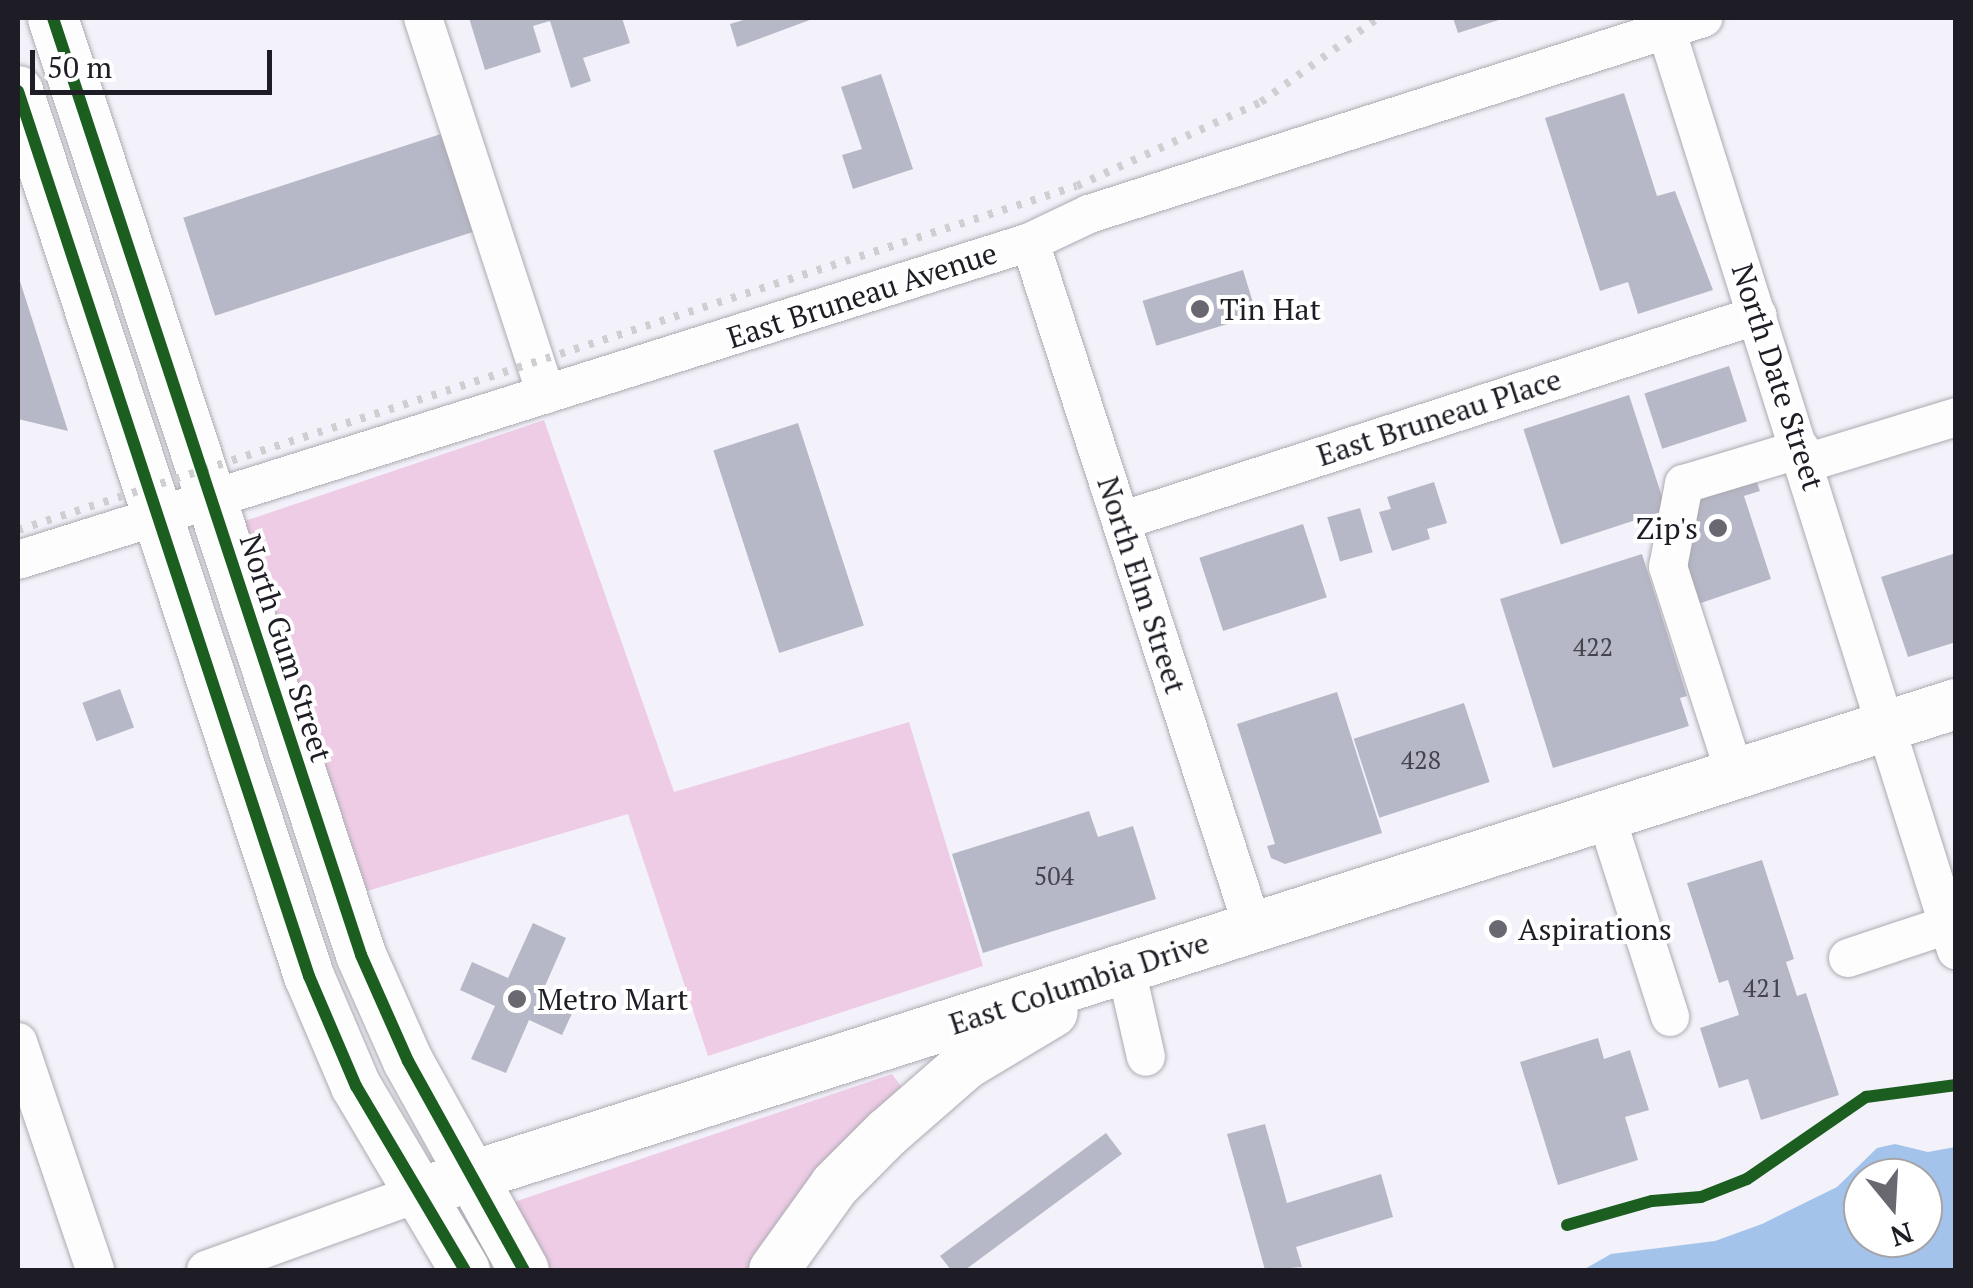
<!DOCTYPE html>
<style>
body{margin:0}
#map{position:relative;width:1973px;height:1288px;overflow:hidden;background:#f3f2fa;font-family:"PT Serif",serif}
div>[style]{position:absolute}
[style*='--x']{left:calc(var(--x)*1px);top:calc(var(--y)*1px);width:calc(var(--w)*1px);rotate:calc(var(--a)*1deg)}
.green>*{inset:0;background:#eecce6}
.water>*{inset:0;background:#a3c3ea}
.building>*{inset:0;background:#b6b8c7;transform-origin:0 0}
.roads{filter:drop-shadow(0 0 2px #acaab1) drop-shadow(0 0 2px #acaab1)}
.minor>*{height:38px;margin:-19px;padding:0 19px;transform-origin:19px;border-radius:19px;background:#fdfdfe}
.major>*{height:50px;margin:-25px;padding:0 25px;transform-origin:25px;border-radius:25px;background:#fdfdfe}
.rail>*{height:8px;margin-top:-4px;transform-origin:0;background:repeating-linear-gradient(90deg,#cfced1 0 5px,transparent 0 15px)}
.cycleway>*{height:12px;margin:-6px;padding:0 6px;transform-origin:6px;border-radius:6px;background:#1b5e20}
.dots>*{width:28px;height:28px;translate:-50% -50%;box-sizing:border-box;border:5px solid #fff;border-radius:50%}
span{translate:-50% -50%;white-space:nowrap;text-align:center;line-height:1.15;-webkit-text-stroke:8px #fff;paint-order:stroke}
.number-label{font-size:25px;color:#44434e}
.number-label span{-webkit-text-stroke-width:0}
.street-label{font-size:30px;color:#1e1c25}
.poi-label{font-size:30px;color:#1e1c25}
.left{translate:0 -50%;text-align:left}
.right{translate:-100% -50%;text-align:right}
.frame{position:absolute;inset:0;border:20px solid #1e1c25;pointer-events:none}
.north{position:absolute;left:1843px;top:1158px;width:100px;height:100px;box-sizing:border-box;background:#fff;border:2px solid #a5a4a8;border-radius:50%;rotate:162deg;font-size:28px;font-weight:700;line-height:40px;text-align:center;color:#1e1c25}
.north::after{content:'';display:block;margin:auto;width:35px;height:45px;background:#696770;clip-path:polygon(50% 0,100% 100%,50% 72%,0 100%)}
.scale{position:absolute;left:30px;top:50px;width:242px;height:45px;box-sizing:border-box;border:5px solid #1e1c25;border-top:0;padding-left:12px;font-size:30px;line-height:35px;white-space:nowrap;color:#1e1c25;-webkit-text-stroke:8px #fff;paint-order:stroke}
</style>
<div id="map">
<div class="green">
<i style="clip-path:polygon(544px 420px,674px 792px,909px 722px,983px 966px,708px 1056px,628px 814px,367px 891px,245px 521px)"></i>
<i style="clip-path:polygon(892px 1074px,904px 1090px,765px 1270px,548px 1270px,514px 1202px)"></i>
</div>
<div class="water">
<i style="clip-path:polygon(evenodd,1895px 1144px,1928px 1152px,1955px 1147px,1955px 1270px,1583px 1270px,1611px 1254px,1715px 1241px,1762px 1224px,1837px 1187px,1877px 1148px,1895px 1144px,1863px 1178px,1923px 1178px,1923px 1238px,1863px 1238px,1863px 1178px)"></i>
</div>
<div class="building">
<i style="clip-path:polygon(469px 18px,622px 18px,630px 43px,583px 58px,591px 81px,571px 88px,550px 21px,533px 26px,541px 52px,485px 70px)"></i>
<i style="clip-path:polygon(750px 18px,815px 18px,737px 47px,730px 24px)"></i>
<i style="clip-path:polygon(1453px 18px,1505px 18px,1458px 33px)"></i>
<i style="clip-path:polygon(881px 74px,913px 169px,853px 189px,842px 155px,862px 149px,841px 87px)"></i>
<i style="clip-path:polygon(1624px 93px,1657px 196px,1675px 191px,1713px 290px,1638px 314px,1628px 282px,1600px 291px,1545px 118px)"></i>
<i style="left:441px;top:134px;width:103px;height:271px;rotate:72deg"></i>
<i style="left:1243px;top:270px;width:47px;height:105px;rotate:73deg"></i>
<i style="clip-path:polygon(18px 275px,68px 431px,18px 419px)"></i>
<i style="left:1729px;top:366px;width:58px;height:89px;rotate:72deg"></i>
<i style="left:1629px;top:395px;width:121px;height:111px;rotate:72deg"></i>
<i style="left:798px;top:423px;width:213px;height:89px;rotate:72deg"></i>
<i style="clip-path:polygon(1754px 474px,1760px 491px,1744px 496px,1771px 579px,1692px 606px,1677px 558px,1686px 497px)"></i>
<i style="clip-path:polygon(1434px 482px,1447px 523px,1427px 529px,1430px 539px,1392px 551px,1379px 512px,1391px 509px,1387px 497px)"></i>
<i style="left:1360px;top:508px;width:46px;height:34px;rotate:74deg"></i>
<i style="left:1303px;top:524px;width:77px;height:109px;rotate:72deg"></i>
<i style="clip-path:polygon(1956px 553px,1956px 642px,1908px 657px,1881px 577px)"></i>
<i style="clip-path:polygon(1642px 554px,1687px 696px,1680px 698px,1689px 726px,1553px 768px,1500px 599px)"></i>
<i style="left:120px;top:689px;width:41px;height:40px;rotate:70deg"></i>
<i style="clip-path:polygon(1337px 692px,1382px 833px,1285px 864px,1271px 858px,1267px 846px,1275px 844px,1237px 724px)"></i>
<i style="left:1464px;top:703px;width:83px;height:116px;rotate:72deg"></i>
<i style="clip-path:polygon(1089px 811px,1098px 837px,1133px 826px,1156px 899px,983px 953px,952px 854px)"></i>
<i style="clip-path:polygon(1762px 860px,1794px 959px,1786px 962px,1797px 996px,1806px 993px,1839px 1095px,1761px 1120px,1748px 1079px,1719px 1088px,1700px 1028px,1739px 1015px,1728px 980px,1719px 983px,1687px 883px)"></i>
<i style="clip-path:polygon(533px 923px,566px 938px,542px 993px,575px 1007px,562px 1035px,529px 1020px,506px 1073px,471px 1059px,495px 1006px,460px 990px,472px 962px,508px 978px)"></i>
<i style="clip-path:polygon(1598px 1038px,1604px 1059px,1630px 1050px,1649px 1110px,1625px 1117px,1638px 1160px,1558px 1185px,1520px 1062px)"></i>
<i style="clip-path:polygon(1265px 1124px,1287px 1203px,1381px 1174px,1393px 1217px,1296px 1247px,1302px 1267px,1265px 1270px,1227px 1134px)"></i>
<i style="clip-path:polygon(1106px 1133px,1122px 1154px,965px 1270px,951px 1270px,940px 1256px)"></i>
</div>
<div class="roads">
<div class="minor">
<i style="--x:423;--y:18;--w:396;--a:71.9"></i>
<i style="--x:1666;--y:29;--w:966;--a:72.52"></i>
<i style="--x:1030;--y:242;--w:721;--a:71.99"></i>
<i style="--x:1806;--y:463;--w:157;--a:-17"></i>
<i style="--x:1121;--y:521;--w:669;--a:-17.92"></i>
<i style="--x:18;--y:560;--w:1061;--a:-17.44"></i>
<i style="--x:1030;--y:242;--w:65;--a:-25.4"></i>
<i style="--x:1089;--y:214;--w:645;--a:-17.7"></i>
<i style="--x:1735;--y:774;--w:218;--a:-107.9"></i>
<i style="--x:1668;--y:567;--w:85;--a:-79.1"></i>
<i style="--x:1684;--y:484;--w:122;--a:-16.7"></i>
<i style="--x:1606;--y:816;--w:211;--a:72.3"></i>
<i style="--x:1848;--y:958;--w:104;--a:-18.4"></i>
<i style="--x:1126;--y:969;--w:90;--a:77.2"></i>
<i style="--x:18;--y:1042;--w:241;--a:71.3"></i>
<i style="--x:206;--y:1270;--w:226;--a:-19.9"></i>
</div>
<div class="major">
<i style="--x:53;--y:18;--w:986;--a:71.8"></i>
<i style="--x:361;--y:955;--w:116;--a:66.1"></i>
<i style="--x:408;--y:1061;--w:239;--a:61"></i>
<i style="--x:18;--y:91;--w:932;--a:71.8"></i>
<i style="--x:309;--y:976;--w:120;--a:66.9"></i>
<i style="--x:356;--y:1086;--w:214;--a:59.4"></i>
<i style="--x:419;--y:1193;--w:1613;--a:-17.65"></i>
<i style="--x:774;--y:1270;--w:105;--a:-54.3"></i>
<i style="--x:835;--y:1185;--w:74;--a:-45"></i>
<i style="--x:887;--y:1133;--w:105;--a:-41.1"></i>
<i style="--x:966;--y:1064;--w:101;--a:-30.9"></i>
</div>
</div>
<div class="rail">
<i style="--x:18;--y:530;--w:1113;--a:-18"></i>
<i style="--x:1077;--y:186;--w:202;--a:-24.5"></i>
<i style="--x:1261;--y:102;--w:144;--a:-35.7"></i>
</div>
<div class="cycleway">
<i style="--x:53;--y:18;--w:986;--a:71.8"></i>
<i style="--x:361;--y:955;--w:116;--a:66.1"></i>
<i style="--x:408;--y:1061;--w:239;--a:61"></i>
<i style="--x:18;--y:91;--w:932;--a:71.8"></i>
<i style="--x:309;--y:976;--w:120;--a:66.9"></i>
<i style="--x:356;--y:1086;--w:214;--a:59.4"></i>
<i style="--x:1567;--y:1225;--w:88;--a:-15.8"></i>
<i style="--x:1652;--y:1201;--w:49;--a:-4.7"></i>
<i style="--x:1701;--y:1197;--w:49;--a:-21.4"></i>
<i style="--x:1747;--y:1179;--w:145;--a:-34.6"></i>
<i style="--x:1866;--y:1097;--w:91;--a:-7.6"></i>
</div>
<div class="dots">
<i style="left:1200px;top:309px;background:#696770"></i>
<i style="left:1718px;top:528px;background:#696770"></i>
<i style="left:1498px;top:929px;background:#696770"></i>
<i style="left:517px;top:999px;background:#696770"></i>
</div>
<div class="number-label">
<span style="left:1593px;top:647px">422</span>
<span style="left:1421px;top:760px">428</span>
<span style="left:1054px;top:876px">504</span>
<span style="left:1763px;top:988px">421</span>
</div>
<div class="street-label">
<span style="left:862px;top:295px;rotate:-18deg">East Bruneau Avenue</span>
<span style="left:1778px;top:377px;rotate:72deg">North Date Street</span>
<span style="left:1439px;top:417px;rotate:-18deg">East Bruneau Place</span>
<span style="left:1142px;top:585px;rotate:72deg">North Elm Street</span>
<span style="left:286px;top:648px;rotate:72deg">North Gum Street</span>
<span style="left:1079px;top:983px;rotate:-18deg">East Columbia Drive</span>
</div>
<div class="poi-label">
<span class="left" style="left:1220px;top:309px">Tin Hat</span>
<span class="right" style="left:1698px;top:528px">Zip's</span>
<span class="left" style="left:1518px;top:929px">Aspirations</span>
<span class="left" style="left:537px;top:999px">Metro Mart</span>
</div>
<div class="frame"></div>
<div class="north">N</div>
<div class="scale">50 m</div>
</div>
